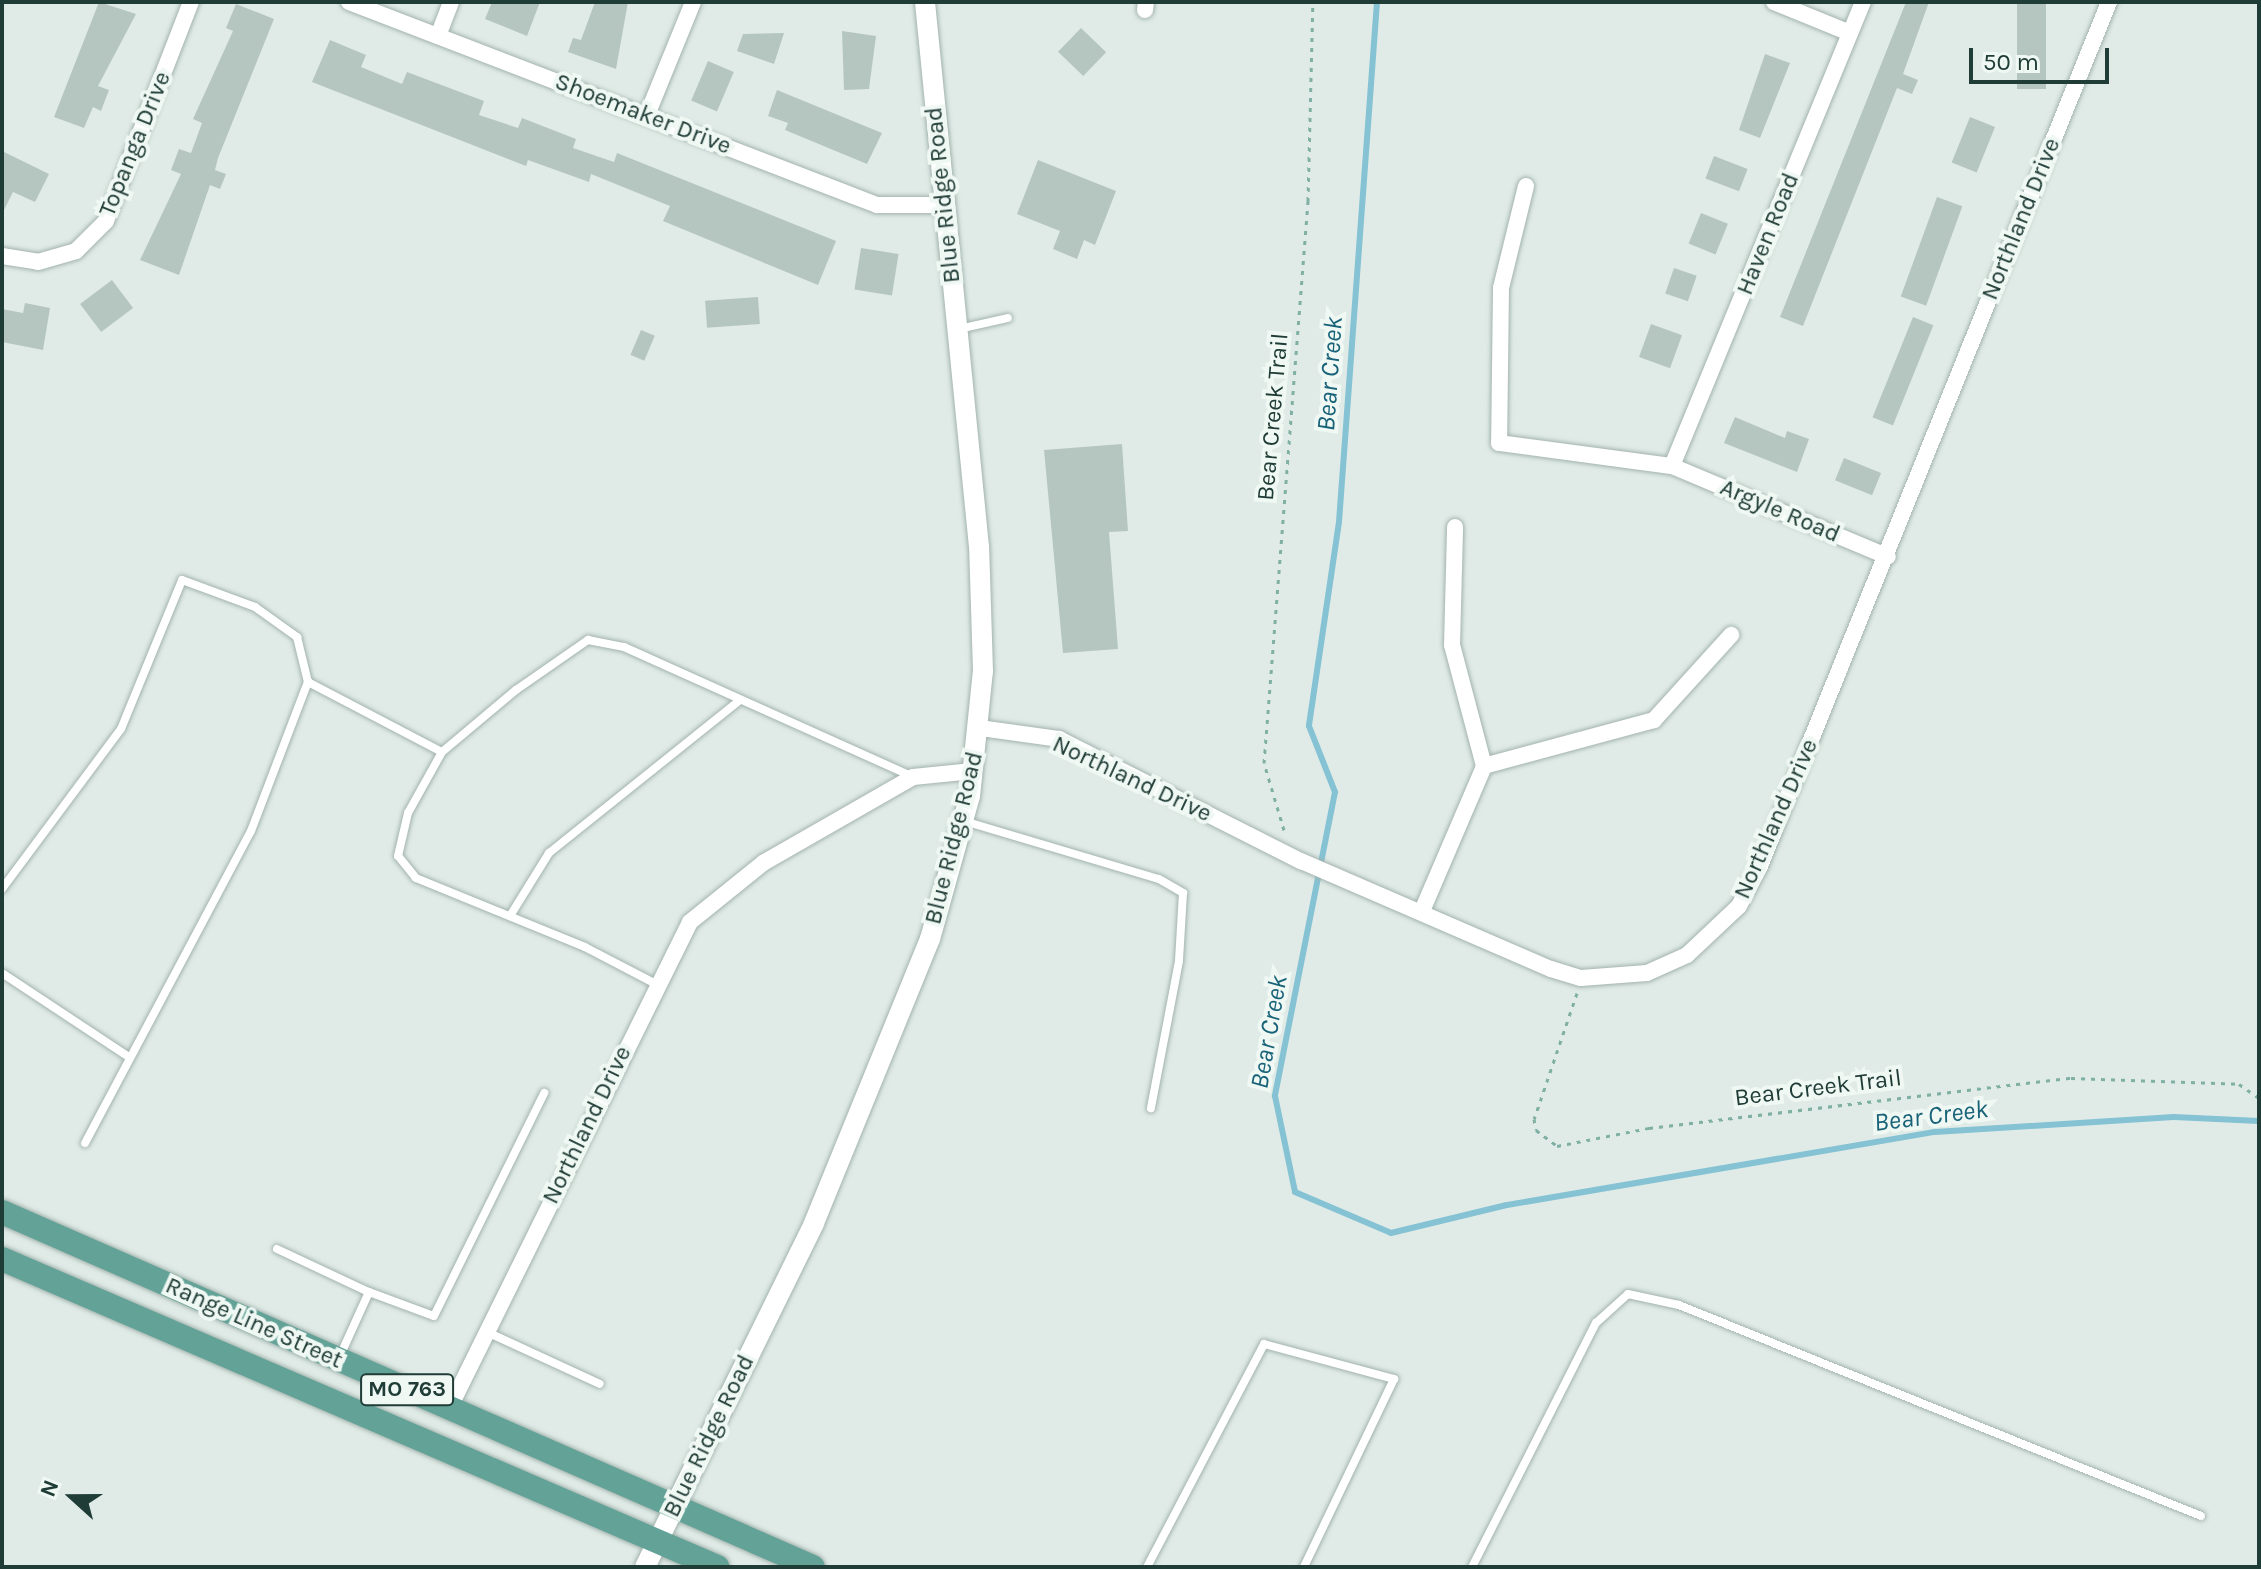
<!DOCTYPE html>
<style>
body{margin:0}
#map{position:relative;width:2261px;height:1569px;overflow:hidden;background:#e0ebe7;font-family:Karla,sans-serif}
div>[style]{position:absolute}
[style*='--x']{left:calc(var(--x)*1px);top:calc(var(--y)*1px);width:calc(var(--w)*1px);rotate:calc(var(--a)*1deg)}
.stream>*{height:6px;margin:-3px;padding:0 3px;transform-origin:3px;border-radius:3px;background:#85c2d3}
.building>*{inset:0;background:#b5c6c0;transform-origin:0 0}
.path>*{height:3px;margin-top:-1.5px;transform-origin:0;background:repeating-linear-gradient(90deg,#7fb0a3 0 4px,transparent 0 10px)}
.roads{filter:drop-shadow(0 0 2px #a3b3ae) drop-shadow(0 0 2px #a3b3ae)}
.service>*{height:8px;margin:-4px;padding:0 4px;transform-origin:4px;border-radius:4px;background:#fff}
.minor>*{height:16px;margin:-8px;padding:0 8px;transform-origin:8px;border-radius:8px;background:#fff}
.tertiary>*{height:20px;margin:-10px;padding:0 10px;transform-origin:10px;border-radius:10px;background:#fff}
.primary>*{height:24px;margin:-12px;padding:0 12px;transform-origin:12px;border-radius:12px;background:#63a296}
span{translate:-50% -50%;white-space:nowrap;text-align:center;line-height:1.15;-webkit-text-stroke:8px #f0f8f4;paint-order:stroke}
.shield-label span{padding:2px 6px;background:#f0f8f4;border:2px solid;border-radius:6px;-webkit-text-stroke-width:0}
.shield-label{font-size:22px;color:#203c36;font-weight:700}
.street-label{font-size:24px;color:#203c36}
.water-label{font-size:26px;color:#196379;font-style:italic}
.frame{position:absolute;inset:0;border:4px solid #203c36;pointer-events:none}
.north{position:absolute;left:32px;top:1457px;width:80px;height:80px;-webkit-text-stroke:6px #f0f8f4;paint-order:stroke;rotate:291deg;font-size:22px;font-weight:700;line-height:32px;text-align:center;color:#203c36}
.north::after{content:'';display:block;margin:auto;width:28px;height:36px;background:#203c36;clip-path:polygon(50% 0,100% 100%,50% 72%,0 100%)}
.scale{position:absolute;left:1969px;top:48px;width:140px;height:36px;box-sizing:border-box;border:4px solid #203c36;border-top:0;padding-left:10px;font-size:24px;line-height:28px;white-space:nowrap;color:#203c36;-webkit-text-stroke:6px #f0f8f4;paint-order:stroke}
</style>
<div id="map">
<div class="stream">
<i style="--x:1377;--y:2;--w:521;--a:94.18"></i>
<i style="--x:1339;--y:522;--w:206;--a:98.4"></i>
<i style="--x:1309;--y:726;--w:71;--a:68.5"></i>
<i style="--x:1335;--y:792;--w:310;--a:101.2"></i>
<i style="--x:1275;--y:1096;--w:98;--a:78.2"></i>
<i style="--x:1295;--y:1192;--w:104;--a:23.1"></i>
<i style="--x:1391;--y:1233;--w:119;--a:-13.6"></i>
<i style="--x:1507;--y:1205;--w:434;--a:-9.7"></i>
<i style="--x:1935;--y:1132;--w:239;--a:-3.6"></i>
<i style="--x:2174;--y:1117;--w:85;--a:2.7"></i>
</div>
<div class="building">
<i style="clip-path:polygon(99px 2px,136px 14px,98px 86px,109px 90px,101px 111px,93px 107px,84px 128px,54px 117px)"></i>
<i style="clip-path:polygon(492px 2px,540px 2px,527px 36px,485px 19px)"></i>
<i style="clip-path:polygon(595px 2px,628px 2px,616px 69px,568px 52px,573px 38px,581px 40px)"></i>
<i style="clip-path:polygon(1906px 2px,1929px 2px,1903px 74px,1918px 80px,1912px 94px,1897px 88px,1803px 326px,1780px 317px)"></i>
<i style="left:2017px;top:2px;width:29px;height:87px"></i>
<i style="clip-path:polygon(236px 4px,274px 19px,218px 158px,215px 170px,226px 174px,220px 189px,210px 185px,179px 275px,140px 260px,181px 174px,171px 170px,179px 149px,191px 153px,202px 123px,193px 119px,233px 31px,226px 28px)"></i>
<i style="left:1081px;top:28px;width:35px;height:33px;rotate:44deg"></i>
<i style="clip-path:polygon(842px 31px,876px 36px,869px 89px,844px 90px)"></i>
<i style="clip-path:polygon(784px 33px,774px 64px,737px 51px,743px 34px)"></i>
<i style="clip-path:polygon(330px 40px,366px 55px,361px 67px,402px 84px,407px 72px,484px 101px,479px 115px,518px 128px,522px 118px,576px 139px,573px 148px,614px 162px,617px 153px,836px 241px,818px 285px,663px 221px,670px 206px,591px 174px,589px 182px,528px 160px,526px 166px,312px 82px)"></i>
<i style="clip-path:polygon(1765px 54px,1790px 63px,1760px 138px,1739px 130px)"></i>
<i style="left:708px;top:61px;width:28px;height:43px;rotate:23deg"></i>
<i style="clip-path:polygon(777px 90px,882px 133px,867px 164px,785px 130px,788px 123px,768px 116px)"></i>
<i style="left:1970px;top:117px;width:27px;height:49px;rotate:22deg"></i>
<i style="clip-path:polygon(2px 151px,49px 174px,35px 202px,13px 192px,2px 214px)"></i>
<i style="left:1714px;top:156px;width:36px;height:24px;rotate:21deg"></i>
<i style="clip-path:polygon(1038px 160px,1116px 191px,1095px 245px,1084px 240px,1077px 259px,1053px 249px,1060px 231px,1017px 214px)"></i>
<i style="left:1937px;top:197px;width:27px;height:106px;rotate:20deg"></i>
<i style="left:1701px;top:213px;width:29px;height:33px;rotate:22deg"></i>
<i style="left:861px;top:248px;width:38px;height:42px;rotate:9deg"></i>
<i style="left:1674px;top:268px;width:24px;height:27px;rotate:19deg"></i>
<i style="left:112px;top:280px;width:35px;height:40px;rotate:53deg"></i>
<i style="left:758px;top:297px;width:27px;height:53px;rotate:86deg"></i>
<i style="clip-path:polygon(25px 303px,50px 308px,43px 350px,2px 342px,2px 309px,23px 313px)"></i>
<i style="left:1913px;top:317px;width:22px;height:108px;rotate:22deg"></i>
<i style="left:1651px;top:324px;width:33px;height:35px;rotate:20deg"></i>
<i style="left:641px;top:330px;width:15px;height:27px;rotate:23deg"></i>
<i style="clip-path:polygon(1735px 417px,1785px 438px,1787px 431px,1809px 439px,1797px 472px,1724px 443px)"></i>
<i style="clip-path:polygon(1122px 444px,1128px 531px,1109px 532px,1118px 649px,1063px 653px,1044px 450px)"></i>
<i style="left:1844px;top:458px;width:40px;height:24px;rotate:22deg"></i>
</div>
<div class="path">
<i style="--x:1284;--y:830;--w:70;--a:-106.6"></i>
<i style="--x:1264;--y:763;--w:564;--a:-85.52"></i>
<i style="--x:1308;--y:201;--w:199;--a:-88.6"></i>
<i style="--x:1577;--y:993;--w:133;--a:108.8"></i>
<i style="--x:1534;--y:1119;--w:11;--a:80"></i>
<i style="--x:1536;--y:1130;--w:26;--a:37"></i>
<i style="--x:1557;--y:1146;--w:94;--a:-11.1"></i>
<i style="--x:1649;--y:1128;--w:425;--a:-6.8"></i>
<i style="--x:2071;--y:1078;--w:168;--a:2"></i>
<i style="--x:2239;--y:1084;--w:24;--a:35"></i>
</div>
<div class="roads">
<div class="service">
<i style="--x:959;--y:329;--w:50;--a:-12.7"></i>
<i style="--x:964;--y:821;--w:203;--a:16.6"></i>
<i style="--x:1159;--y:879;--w:28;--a:30"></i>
<i style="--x:1183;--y:893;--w:68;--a:93.4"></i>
<i style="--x:1179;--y:961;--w:150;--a:100.8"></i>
<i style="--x:2;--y:889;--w:199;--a:-53.4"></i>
<i style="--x:121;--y:729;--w:161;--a:-67.7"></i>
<i style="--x:182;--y:580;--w:78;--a:20.3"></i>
<i style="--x:255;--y:607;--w:52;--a:35.5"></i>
<i style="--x:297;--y:637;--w:46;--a:76.3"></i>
<i style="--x:510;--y:916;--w:74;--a:-58.2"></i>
<i style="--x:549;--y:853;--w:243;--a:-38.7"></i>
<i style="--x:2;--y:973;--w:152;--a:33.5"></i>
<i style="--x:656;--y:984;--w:80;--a:-152.5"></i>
<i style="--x:585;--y:947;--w:183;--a:-157.8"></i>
<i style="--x:416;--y:878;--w:28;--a:-129"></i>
<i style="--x:398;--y:856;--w:44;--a:-76.9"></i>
<i style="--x:408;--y:813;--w:70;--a:-60.9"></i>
<i style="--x:442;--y:752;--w:97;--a:-40"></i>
<i style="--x:516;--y:690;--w:88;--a:-34.8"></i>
<i style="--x:588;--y:640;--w:37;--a:11"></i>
<i style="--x:624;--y:647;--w:317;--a:24.2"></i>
<i style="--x:85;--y:1143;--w:353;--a:-62"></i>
<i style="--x:251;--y:831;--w:160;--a:-69.1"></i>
<i style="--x:308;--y:682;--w:151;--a:27.6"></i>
<i style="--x:277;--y:1249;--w:102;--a:25.1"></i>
<i style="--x:369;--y:1292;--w:70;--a:114.4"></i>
<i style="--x:369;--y:1292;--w:69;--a:20.3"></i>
<i style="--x:434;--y:1316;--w:249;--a:-63.7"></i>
<i style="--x:487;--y:1332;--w:124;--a:24.7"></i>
<i style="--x:1147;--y:1567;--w:252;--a:-62.3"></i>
<i style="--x:1264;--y:1344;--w:135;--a:15.1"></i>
<i style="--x:1394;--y:1379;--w:208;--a:115.6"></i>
<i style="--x:1472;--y:1567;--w:274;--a:-63.1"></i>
<i style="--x:1596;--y:1323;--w:43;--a:-42.2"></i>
<i style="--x:1628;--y:1294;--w:52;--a:12.2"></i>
<i style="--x:1679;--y:1305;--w:563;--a:22.01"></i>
</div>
<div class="minor">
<i style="--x:349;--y:2;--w:566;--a:21.03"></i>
<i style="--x:877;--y:205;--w:64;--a:0"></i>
<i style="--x:1774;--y:2;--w:82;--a:22.2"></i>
<i style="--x:1145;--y:10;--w:8;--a:-83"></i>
<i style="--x:438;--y:36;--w:36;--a:-69"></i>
<i style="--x:647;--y:115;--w:122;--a:-67.8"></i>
<i style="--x:1526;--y:186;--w:105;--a:103.8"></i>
<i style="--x:1501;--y:288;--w:155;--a:90.7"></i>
<i style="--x:1499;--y:443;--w:175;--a:7.6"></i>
<i style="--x:1672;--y:466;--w:234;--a:22.8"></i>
<i style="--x:2;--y:256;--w:36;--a:9"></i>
<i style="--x:38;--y:262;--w:40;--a:-16"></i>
<i style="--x:76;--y:251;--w:42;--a:-45"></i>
<i style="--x:106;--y:221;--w:235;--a:-68.8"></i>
<i style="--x:1672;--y:466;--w:502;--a:-67.63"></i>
<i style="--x:980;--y:728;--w:80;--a:7.9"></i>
<i style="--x:1059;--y:739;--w:271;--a:26.8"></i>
<i style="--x:1301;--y:861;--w:272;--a:23.4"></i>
<i style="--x:1551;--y:969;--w:31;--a:17"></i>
<i style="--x:1581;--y:978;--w:66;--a:-4.3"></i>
<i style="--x:1647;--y:973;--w:44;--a:-24.2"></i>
<i style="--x:1687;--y:955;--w:71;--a:-43.3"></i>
<i style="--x:1739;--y:906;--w:45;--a:-62.3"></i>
<i style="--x:1760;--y:866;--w:932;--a:-68"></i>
<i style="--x:1484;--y:766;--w:176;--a:-15.1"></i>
<i style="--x:1654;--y:720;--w:115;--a:-47.8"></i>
<i style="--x:1422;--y:911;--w:158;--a:-66.8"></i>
<i style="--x:1484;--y:766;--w:125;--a:-104.8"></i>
<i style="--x:1452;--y:645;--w:118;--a:-88.5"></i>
<i style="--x:449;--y:1409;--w:543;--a:-63.67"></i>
<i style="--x:690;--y:922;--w:94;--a:-38.9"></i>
<i style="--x:763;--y:863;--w:173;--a:-29.8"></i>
<i style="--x:913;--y:777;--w:60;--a:-5.7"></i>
</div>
<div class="tertiary">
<i style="--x:645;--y:1567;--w:383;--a:-63.8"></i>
<i style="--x:814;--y:1223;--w:307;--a:-67.8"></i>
<i style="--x:930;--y:939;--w:148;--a:-74.4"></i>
<i style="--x:970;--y:796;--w:126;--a:-84.1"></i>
<i style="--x:983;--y:671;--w:124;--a:-91.8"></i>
<i style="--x:979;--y:547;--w:548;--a:-95.66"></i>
</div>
<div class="primary">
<i style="--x:2;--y:1212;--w:885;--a:23.64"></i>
<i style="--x:2;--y:1259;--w:779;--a:23.3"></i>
</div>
</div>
<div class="shield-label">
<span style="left:407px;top:1390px">MO 763</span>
</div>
<div class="street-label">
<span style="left:643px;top:114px;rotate:21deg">Shoemaker Drive</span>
<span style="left:135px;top:144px;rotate:-68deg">Topanga Drive</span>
<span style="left:943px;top:195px;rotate:-96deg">Blue Ridge Road</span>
<span style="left:2021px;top:219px;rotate:-68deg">Northland Drive</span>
<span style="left:1768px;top:234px;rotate:-68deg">Haven Road</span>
<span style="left:1273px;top:417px;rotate:-85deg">Bear Creek Trail</span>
<span style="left:1780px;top:511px;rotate:23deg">Argyle Road</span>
<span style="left:1132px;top:779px;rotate:25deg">Northland Drive</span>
<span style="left:1776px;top:819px;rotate:-66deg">Northland Drive</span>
<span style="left:954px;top:838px;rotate:-76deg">Blue Ridge Road</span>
<span style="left:1818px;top:1088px;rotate:-7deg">Bear Creek Trail</span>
<span style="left:587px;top:1125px;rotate:-64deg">Northland Drive</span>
<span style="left:254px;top:1323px;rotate:24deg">Range Line Street</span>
<span style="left:709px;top:1436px;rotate:-64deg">Blue Ridge Road</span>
</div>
<div class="water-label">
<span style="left:1330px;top:374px;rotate:-86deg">Bear Creek</span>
<span style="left:1269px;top:1032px;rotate:-80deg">Bear Creek</span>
<span style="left:1931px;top:1116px;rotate:-7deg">Bear Creek</span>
</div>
<div class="frame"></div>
<div class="north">N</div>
<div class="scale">50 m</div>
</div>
